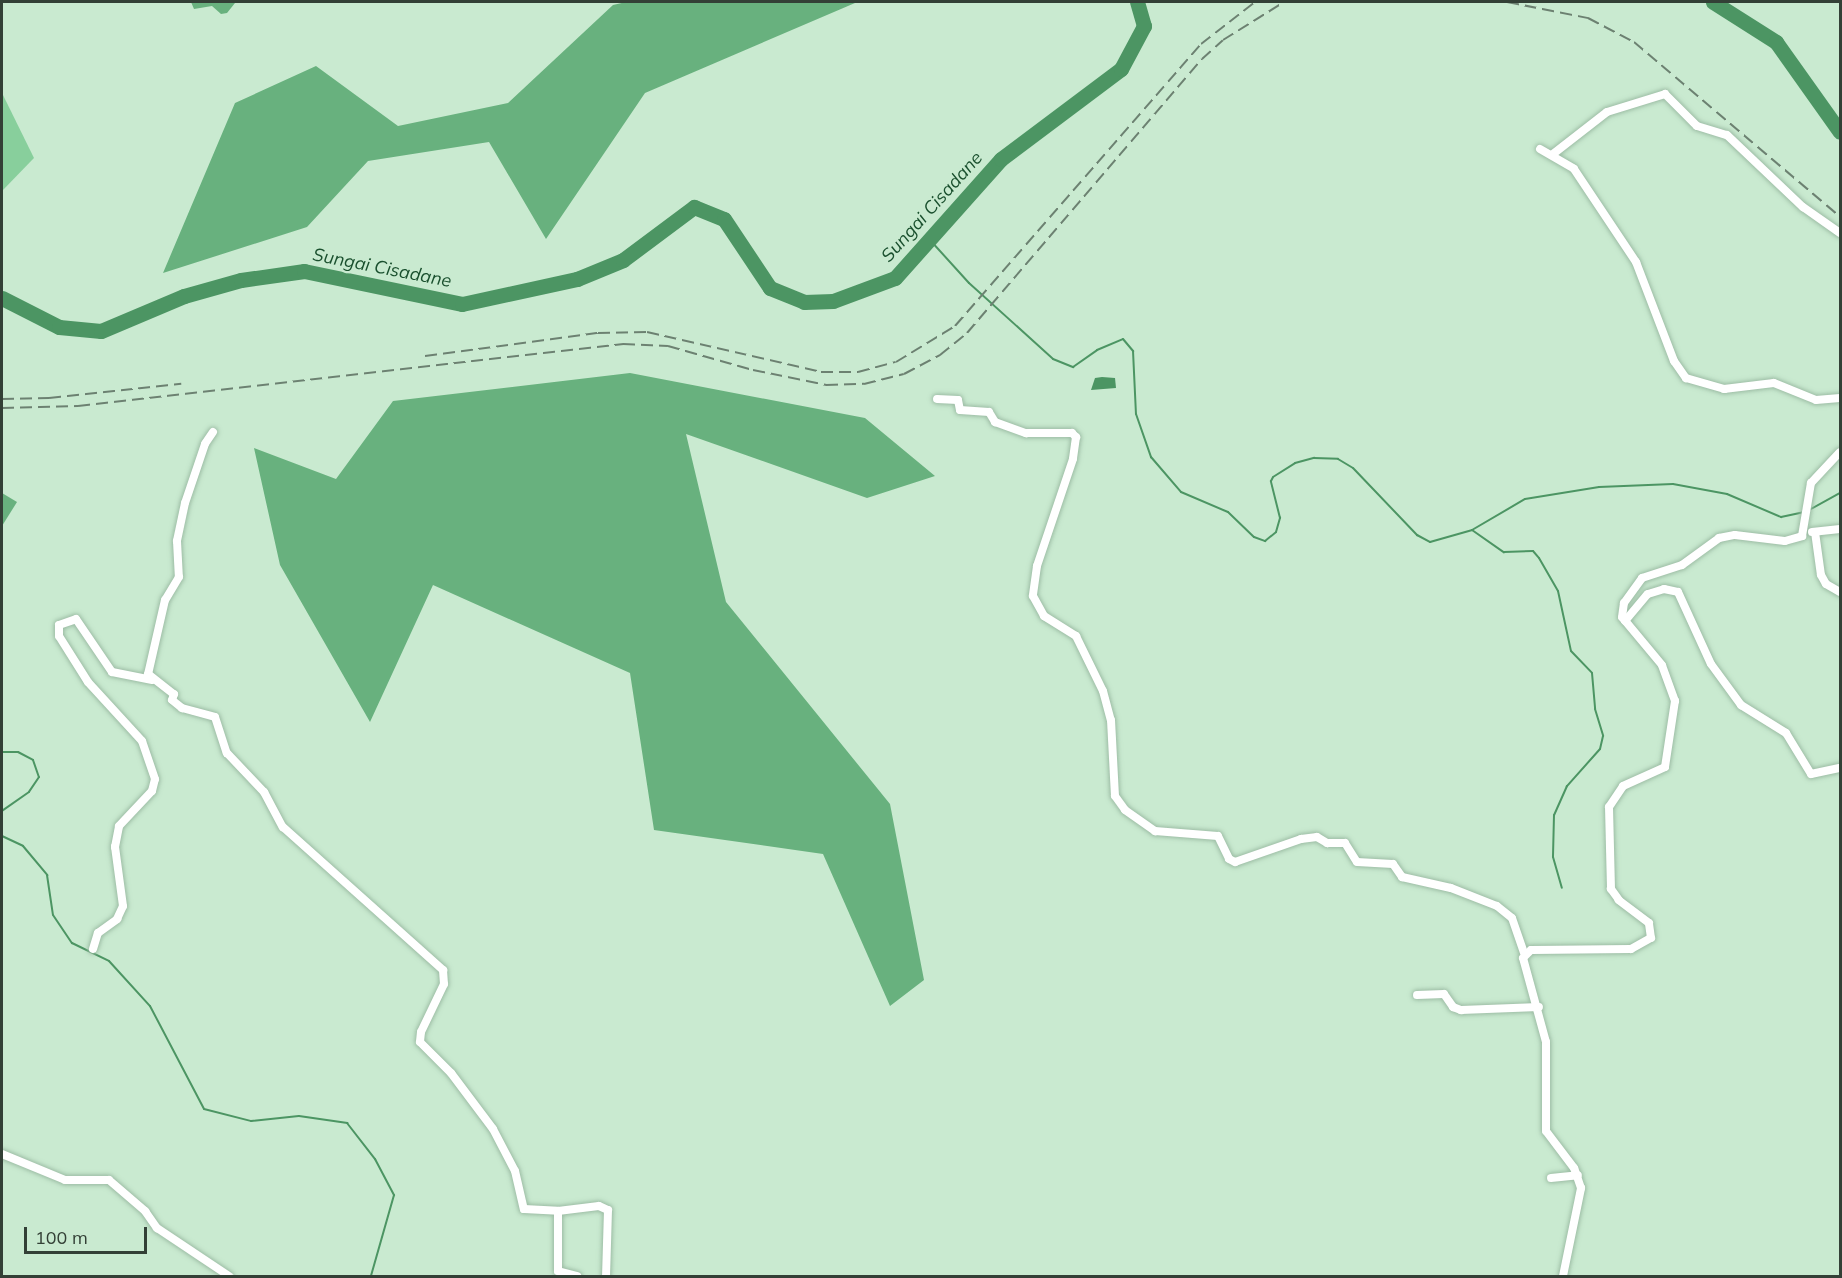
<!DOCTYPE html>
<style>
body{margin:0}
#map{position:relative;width:1842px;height:1278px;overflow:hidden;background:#c9ead0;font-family:Mulish,sans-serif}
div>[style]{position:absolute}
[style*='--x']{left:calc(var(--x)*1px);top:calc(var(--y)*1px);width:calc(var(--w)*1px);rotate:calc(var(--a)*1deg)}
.green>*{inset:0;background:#88cf9c}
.forest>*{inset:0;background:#68b17e}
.water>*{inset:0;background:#4c9563}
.stream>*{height:2px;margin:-1px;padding:0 1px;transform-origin:1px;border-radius:1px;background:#4c9563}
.river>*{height:15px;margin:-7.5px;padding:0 7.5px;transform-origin:7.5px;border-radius:7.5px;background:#4c9563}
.roads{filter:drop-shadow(0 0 2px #9dbda5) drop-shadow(0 0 2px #9dbda5)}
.minor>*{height:8px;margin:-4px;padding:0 4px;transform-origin:4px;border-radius:4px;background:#fff}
.rail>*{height:2px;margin-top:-1px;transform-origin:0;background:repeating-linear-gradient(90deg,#6c8171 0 12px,transparent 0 18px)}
span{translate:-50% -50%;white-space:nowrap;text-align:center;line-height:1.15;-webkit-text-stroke:4.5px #c9ead0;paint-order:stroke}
.water-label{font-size:18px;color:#1a502e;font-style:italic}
.frame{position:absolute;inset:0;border:3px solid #334036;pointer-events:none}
.scale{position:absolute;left:24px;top:1227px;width:123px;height:27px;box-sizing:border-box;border:3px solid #334036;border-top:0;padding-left:8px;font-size:18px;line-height:21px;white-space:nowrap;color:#334036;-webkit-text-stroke:4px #c9ead0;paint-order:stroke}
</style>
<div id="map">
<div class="green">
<i style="clip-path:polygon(2px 93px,34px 158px,2px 191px)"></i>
</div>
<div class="forest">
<i style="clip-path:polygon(191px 2px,235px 2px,235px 3px,227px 13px,221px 14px,212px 6px,194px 9px)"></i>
<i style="clip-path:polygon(626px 2px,855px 3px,645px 93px,546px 239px,489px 142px,368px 161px,307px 227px,163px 273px,235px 103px,316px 66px,398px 126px,508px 103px,613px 5px)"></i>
<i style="clip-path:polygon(630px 373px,865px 418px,935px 476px,867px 498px,686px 434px,726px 602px,890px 804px,924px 980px,890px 1006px,823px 854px,654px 830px,630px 673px,433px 585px,370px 722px,280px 565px,254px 448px,336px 479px,393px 401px)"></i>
<i style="clip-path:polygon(2px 493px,17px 502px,2px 526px)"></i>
</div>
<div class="water">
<i style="clip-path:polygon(1102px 377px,1115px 378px,1116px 388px,1091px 390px,1095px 378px)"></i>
</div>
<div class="stream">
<i style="--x:930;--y:240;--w:58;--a:47.8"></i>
<i style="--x:969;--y:283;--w:113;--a:42.1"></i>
<i style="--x:1053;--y:359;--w:22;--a:22"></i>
<i style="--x:1073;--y:367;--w:29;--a:-35"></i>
<i style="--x:1097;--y:350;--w:28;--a:-23"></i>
<i style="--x:1123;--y:339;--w:16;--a:50"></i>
<i style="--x:1133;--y:351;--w:63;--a:87.3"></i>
<i style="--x:1136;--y:414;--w:46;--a:70.8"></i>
<i style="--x:1151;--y:457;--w:46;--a:49.4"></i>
<i style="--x:1181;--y:492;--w:51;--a:23.1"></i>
<i style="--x:1228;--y:512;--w:36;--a:44"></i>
<i style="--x:1254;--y:537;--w:12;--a:20"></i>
<i style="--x:1265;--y:541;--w:14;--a:-39"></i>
<i style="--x:1276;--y:532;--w:15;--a:-74"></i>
<i style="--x:1280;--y:518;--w:38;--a:-104"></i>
<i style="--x:1271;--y:481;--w:4;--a:-63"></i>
<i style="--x:1273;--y:477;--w:26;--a:-32"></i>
<i style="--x:1295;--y:463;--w:20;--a:-15"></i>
<i style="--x:1314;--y:458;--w:24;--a:2"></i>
<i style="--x:1338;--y:459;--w:17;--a:31"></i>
<i style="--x:1353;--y:468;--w:93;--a:46.3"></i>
<i style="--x:1417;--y:535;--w:15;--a:28"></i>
<i style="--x:1430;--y:542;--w:44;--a:-15.9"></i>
<i style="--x:1472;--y:530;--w:61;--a:-30.3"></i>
<i style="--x:1525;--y:499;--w:75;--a:-9.2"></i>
<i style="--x:1599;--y:487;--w:74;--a:-2.3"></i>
<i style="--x:1673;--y:484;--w:55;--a:10.5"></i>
<i style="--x:1727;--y:494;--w:59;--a:23.1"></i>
<i style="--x:1781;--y:517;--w:24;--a:-12"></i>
<i style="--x:1809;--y:510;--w:35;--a:-29"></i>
<i style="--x:1472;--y:530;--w:39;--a:35"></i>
<i style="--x:1504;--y:552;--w:29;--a:-2"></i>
<i style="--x:1533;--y:551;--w:9;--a:49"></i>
<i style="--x:1539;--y:558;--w:38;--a:60"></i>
<i style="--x:1558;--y:591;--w:61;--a:77.8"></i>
<i style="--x:1571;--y:651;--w:30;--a:46"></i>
<i style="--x:1592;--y:673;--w:36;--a:85"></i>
<i style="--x:1595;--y:709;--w:28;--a:73"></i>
<i style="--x:1603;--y:736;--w:13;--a:103"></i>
<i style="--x:1600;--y:749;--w:50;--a:131.7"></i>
<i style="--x:1567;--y:786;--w:32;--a:114"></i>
<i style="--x:1554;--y:815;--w:42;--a:91.4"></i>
<i style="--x:1553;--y:857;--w:32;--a:74"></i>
<i style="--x:2;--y:752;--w:16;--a:0"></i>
<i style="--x:18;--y:752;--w:17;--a:28"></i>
<i style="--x:33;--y:760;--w:18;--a:71"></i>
<i style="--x:39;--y:777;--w:18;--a:124"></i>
<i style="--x:29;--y:792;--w:33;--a:145"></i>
<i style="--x:2;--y:836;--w:23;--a:25"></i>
<i style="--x:23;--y:846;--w:38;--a:50"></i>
<i style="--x:47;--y:875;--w:40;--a:81.5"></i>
<i style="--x:53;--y:915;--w:34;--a:56"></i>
<i style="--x:72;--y:943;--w:41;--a:25.9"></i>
<i style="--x:109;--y:961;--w:61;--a:47.7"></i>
<i style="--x:150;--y:1006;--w:116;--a:62.3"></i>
<i style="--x:204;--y:1109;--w:49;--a:14.3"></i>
<i style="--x:251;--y:1121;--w:48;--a:-5.9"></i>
<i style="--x:299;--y:1116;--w:49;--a:8.3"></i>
<i style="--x:347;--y:1123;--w:46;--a:52.1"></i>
<i style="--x:375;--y:1159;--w:41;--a:62.2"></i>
<i style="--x:394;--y:1195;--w:84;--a:105.9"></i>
</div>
<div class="river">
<i style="--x:1713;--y:2;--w:75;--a:32.4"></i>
<i style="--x:1776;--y:42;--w:110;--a:54.6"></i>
<i style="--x:2;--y:298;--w:64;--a:27"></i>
<i style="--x:59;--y:327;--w:42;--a:5.4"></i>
<i style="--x:101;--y:331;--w:90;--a:-22.9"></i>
<i style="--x:184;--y:296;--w:59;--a:-15.7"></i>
<i style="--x:241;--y:280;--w:64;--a:-8.1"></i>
<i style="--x:304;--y:271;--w:161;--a:11.8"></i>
<i style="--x:462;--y:304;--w:118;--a:-12.3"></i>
<i style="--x:577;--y:279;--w:50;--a:-22.4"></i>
<i style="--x:623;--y:260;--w:89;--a:-36.7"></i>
<i style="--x:694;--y:207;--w:32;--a:22"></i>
<i style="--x:724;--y:219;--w:83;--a:56.3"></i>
<i style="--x:770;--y:288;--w:37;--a:22"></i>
<i style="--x:804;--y:302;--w:29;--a:-2"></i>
<i style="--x:833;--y:301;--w:66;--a:-20.4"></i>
<i style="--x:895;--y:278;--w:159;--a:-48.3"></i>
<i style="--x:1001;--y:159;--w:150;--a:-36.9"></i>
<i style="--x:1121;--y:69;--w:49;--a:-61.9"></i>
<i style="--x:1144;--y:26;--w:25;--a:-106"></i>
</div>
<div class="roads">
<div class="minor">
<i style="--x:1540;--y:149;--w:39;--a:30"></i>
<i style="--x:1574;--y:169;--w:112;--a:56.3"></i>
<i style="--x:1636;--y:262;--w:106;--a:69"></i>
<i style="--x:1674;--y:361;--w:21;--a:55"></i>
<i style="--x:1686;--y:378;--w:40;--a:16"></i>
<i style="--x:1724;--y:389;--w:50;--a:-6.8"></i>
<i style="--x:1774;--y:383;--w:45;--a:22"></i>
<i style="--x:1816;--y:400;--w:24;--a:-5"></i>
<i style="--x:1553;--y:154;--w:68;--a:-37.9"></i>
<i style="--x:1607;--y:112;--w:61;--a:-17.2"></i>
<i style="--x:1665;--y:94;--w:45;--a:45"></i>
<i style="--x:1697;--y:126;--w:31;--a:17"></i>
<i style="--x:1727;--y:135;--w:105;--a:43.5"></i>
<i style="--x:1803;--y:207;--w:45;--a:35.1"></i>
<i style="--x:937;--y:399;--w:21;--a:3"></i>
<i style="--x:958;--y:400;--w:10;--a:79"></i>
<i style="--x:960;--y:410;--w:29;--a:4"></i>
<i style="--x:989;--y:412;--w:12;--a:59"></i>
<i style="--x:995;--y:422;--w:33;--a:20"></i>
<i style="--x:1026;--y:433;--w:46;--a:0"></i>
<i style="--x:1072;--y:433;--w:6;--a:45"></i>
<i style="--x:1076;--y:437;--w:22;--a:98"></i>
<i style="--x:1073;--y:459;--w:113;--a:108.6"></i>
<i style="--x:1037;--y:566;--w:30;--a:98"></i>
<i style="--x:1033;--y:596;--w:23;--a:61"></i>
<i style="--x:1044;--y:616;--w:38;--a:32"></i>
<i style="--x:1076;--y:636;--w:61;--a:63.9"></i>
<i style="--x:1103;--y:691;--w:30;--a:75"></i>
<i style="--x:1111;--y:720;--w:76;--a:87"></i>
<i style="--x:1115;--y:796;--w:17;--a:54"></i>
<i style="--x:1125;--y:810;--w:37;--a:35"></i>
<i style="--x:1155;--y:831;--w:63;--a:4.5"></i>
<i style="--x:1218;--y:836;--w:25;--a:64"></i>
<i style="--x:1229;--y:859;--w:7;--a:27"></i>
<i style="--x:1235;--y:862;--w:70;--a:-19.2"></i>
<i style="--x:1301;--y:839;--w:16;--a:-7"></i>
<i style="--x:1317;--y:837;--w:12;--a:31"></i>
<i style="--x:1327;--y:843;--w:18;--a:0"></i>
<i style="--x:1345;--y:843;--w:22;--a:58"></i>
<i style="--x:1357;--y:862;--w:36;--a:3"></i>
<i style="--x:1393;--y:864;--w:16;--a:55"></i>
<i style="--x:1402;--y:877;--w:50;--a:12.7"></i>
<i style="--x:1451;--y:888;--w:49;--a:21.4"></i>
<i style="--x:1497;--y:906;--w:19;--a:39"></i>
<i style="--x:1512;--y:918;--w:37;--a:71"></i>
<i style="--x:213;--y:432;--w:14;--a:124"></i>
<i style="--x:205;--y:444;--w:62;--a:108.7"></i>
<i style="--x:185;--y:503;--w:39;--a:102"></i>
<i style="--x:177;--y:541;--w:36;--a:87"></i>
<i style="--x:179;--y:577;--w:27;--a:121"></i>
<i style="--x:165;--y:600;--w:76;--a:102.9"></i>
<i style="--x:148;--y:674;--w:33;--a:38"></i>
<i style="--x:174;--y:694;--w:6;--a:108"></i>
<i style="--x:172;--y:700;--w:13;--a:39"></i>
<i style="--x:182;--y:708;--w:34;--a:15"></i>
<i style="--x:215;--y:717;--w:38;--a:72"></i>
<i style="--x:227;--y:753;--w:54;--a:46.5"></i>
<i style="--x:264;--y:792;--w:40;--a:62"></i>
<i style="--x:283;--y:827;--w:215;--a:41.8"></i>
<i style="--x:443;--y:970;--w:14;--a:86"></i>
<i style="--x:444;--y:984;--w:53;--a:115.6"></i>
<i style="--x:421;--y:1032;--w:10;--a:96"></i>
<i style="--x:420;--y:1042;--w:44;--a:45"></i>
<i style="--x:451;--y:1073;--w:70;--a:53.1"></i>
<i style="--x:493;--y:1129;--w:47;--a:62.4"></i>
<i style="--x:515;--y:1171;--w:39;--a:77"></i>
<i style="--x:524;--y:1209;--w:34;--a:3"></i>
<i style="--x:558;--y:1211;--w:60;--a:90"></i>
<i style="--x:558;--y:1271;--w:20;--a:15"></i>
<i style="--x:1812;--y:532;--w:28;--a:-6"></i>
<i style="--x:1815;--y:532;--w:43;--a:82.1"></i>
<i style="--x:1821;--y:575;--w:10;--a:61"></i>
<i style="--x:1826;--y:584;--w:16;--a:30"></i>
<i style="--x:1625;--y:621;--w:35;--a:-50"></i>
<i style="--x:1648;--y:594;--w:17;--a:-17"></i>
<i style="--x:1664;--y:589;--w:14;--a:12"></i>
<i style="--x:1678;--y:592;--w:79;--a:65.4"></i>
<i style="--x:1711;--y:664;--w:51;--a:53.8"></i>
<i style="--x:1741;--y:705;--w:53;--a:31.9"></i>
<i style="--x:1786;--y:733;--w:48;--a:58.6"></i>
<i style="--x:1811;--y:774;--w:30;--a:-12"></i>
<i style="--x:93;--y:949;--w:17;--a:-73"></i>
<i style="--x:98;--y:933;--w:24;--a:-36"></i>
<i style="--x:117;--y:919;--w:14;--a:-65"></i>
<i style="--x:123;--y:906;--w:60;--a:-97.7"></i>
<i style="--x:115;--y:847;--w:21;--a:-79"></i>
<i style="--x:119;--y:826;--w:48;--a:-46.7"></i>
<i style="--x:152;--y:791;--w:12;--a:-76"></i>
<i style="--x:155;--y:779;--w:40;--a:-108.9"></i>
<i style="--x:142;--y:741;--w:80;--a:-132.5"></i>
<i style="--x:88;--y:682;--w:54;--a:-122.2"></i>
<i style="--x:59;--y:636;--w:11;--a:-90"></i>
<i style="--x:59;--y:625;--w:18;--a:-19"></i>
<i style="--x:76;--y:619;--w:64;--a:55.8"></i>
<i style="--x:112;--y:672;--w:41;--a:11.3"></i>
<i style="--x:1417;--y:995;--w:27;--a:-2"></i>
<i style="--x:1444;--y:994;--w:16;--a:55"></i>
<i style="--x:1453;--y:1007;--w:9;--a:21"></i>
<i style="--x:1461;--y:1010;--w:78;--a:-2.2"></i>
<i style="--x:2;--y:1154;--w:68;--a:22.4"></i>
<i style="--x:65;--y:1180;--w:44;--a:0"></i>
<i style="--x:109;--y:1180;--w:48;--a:40.7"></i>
<i style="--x:145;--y:1211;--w:21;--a:55"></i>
<i style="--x:157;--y:1228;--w:87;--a:33.7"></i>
<i style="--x:1551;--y:1178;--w:27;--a:-6"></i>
<i style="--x:558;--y:1211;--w:41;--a:-7"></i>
<i style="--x:599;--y:1206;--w:10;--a:24"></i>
<i style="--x:608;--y:1210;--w:66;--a:91.7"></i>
<i style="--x:1563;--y:1276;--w:90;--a:-78.4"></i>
<i style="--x:1581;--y:1188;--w:21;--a:-109"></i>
<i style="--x:1574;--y:1168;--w:46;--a:-127.1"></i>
<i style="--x:1546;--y:1131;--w:89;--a:-90"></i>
<i style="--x:1546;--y:1042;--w:87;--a:-105.3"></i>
<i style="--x:1523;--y:958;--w:11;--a:-45"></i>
<i style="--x:1531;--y:950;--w:100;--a:-0.6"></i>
<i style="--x:1631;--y:949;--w:23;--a:-29"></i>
<i style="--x:1651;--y:938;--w:15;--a:-98"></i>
<i style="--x:1649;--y:923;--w:38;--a:-143"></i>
<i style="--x:1619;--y:900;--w:14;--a:-126"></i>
<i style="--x:1611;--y:889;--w:82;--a:-91.4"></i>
<i style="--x:1609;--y:807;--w:25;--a:-56"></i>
<i style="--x:1623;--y:786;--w:46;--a:-24.3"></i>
<i style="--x:1665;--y:767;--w:67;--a:-81.4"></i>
<i style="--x:1675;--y:701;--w:38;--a:-110"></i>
<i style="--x:1662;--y:665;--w:62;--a:-129.8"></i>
<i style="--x:1622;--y:617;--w:14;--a:-82"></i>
<i style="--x:1624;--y:603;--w:31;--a:-54"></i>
<i style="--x:1642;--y:578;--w:42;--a:-18"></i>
<i style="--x:1682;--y:565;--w:46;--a:-36.1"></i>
<i style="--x:1719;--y:538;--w:16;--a:-11"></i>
<i style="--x:1735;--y:535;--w:50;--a:6.8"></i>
<i style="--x:1785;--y:541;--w:18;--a:-16"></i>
<i style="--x:1802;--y:536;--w:54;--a:-80.4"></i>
<i style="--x:1811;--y:483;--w:42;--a:-46.9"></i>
</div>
</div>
<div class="rail">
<i style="--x:1507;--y:2;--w:83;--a:11.2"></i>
<i style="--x:1588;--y:18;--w:52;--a:27.6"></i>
<i style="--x:1634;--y:42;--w:270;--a:40.3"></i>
<i style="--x:425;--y:356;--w:175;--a:-7.6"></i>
<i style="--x:598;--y:333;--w:49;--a:-1.2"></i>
<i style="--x:647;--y:332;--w:179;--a:12.9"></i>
<i style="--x:821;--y:372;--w:37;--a:0"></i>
<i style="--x:858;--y:372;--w:39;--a:-15"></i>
<i style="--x:896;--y:362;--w:69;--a:-31.4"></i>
<i style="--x:955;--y:326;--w:374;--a:-48.9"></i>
<i style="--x:1201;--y:44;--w:68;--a:-37.9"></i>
<i style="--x:2;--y:399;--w:47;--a:-1.2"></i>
<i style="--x:49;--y:398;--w:133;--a:-6.1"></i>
<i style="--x:2;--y:408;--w:76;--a:-1.5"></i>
<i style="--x:78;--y:406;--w:549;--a:-6.49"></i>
<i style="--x:623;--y:344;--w:45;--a:2.5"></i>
<i style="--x:668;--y:346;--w:88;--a:15.8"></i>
<i style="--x:753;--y:370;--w:75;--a:11.6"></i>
<i style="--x:826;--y:385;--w:38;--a:-2"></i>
<i style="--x:864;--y:384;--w:41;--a:-14"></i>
<i style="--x:904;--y:374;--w:41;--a:-27.8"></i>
<i style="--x:940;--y:355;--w:35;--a:-39"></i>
<i style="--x:967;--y:333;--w:361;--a:-49.4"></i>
<i style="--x:1202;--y:59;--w:28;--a:-42"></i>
<i style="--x:1223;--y:40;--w:72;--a:-31.9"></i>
</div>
<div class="water-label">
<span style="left:932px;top:207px;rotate:-48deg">Sungai Cisadane</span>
<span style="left:382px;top:268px;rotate:11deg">Sungai Cisadane</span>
</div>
<div class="frame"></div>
<div class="scale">100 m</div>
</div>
